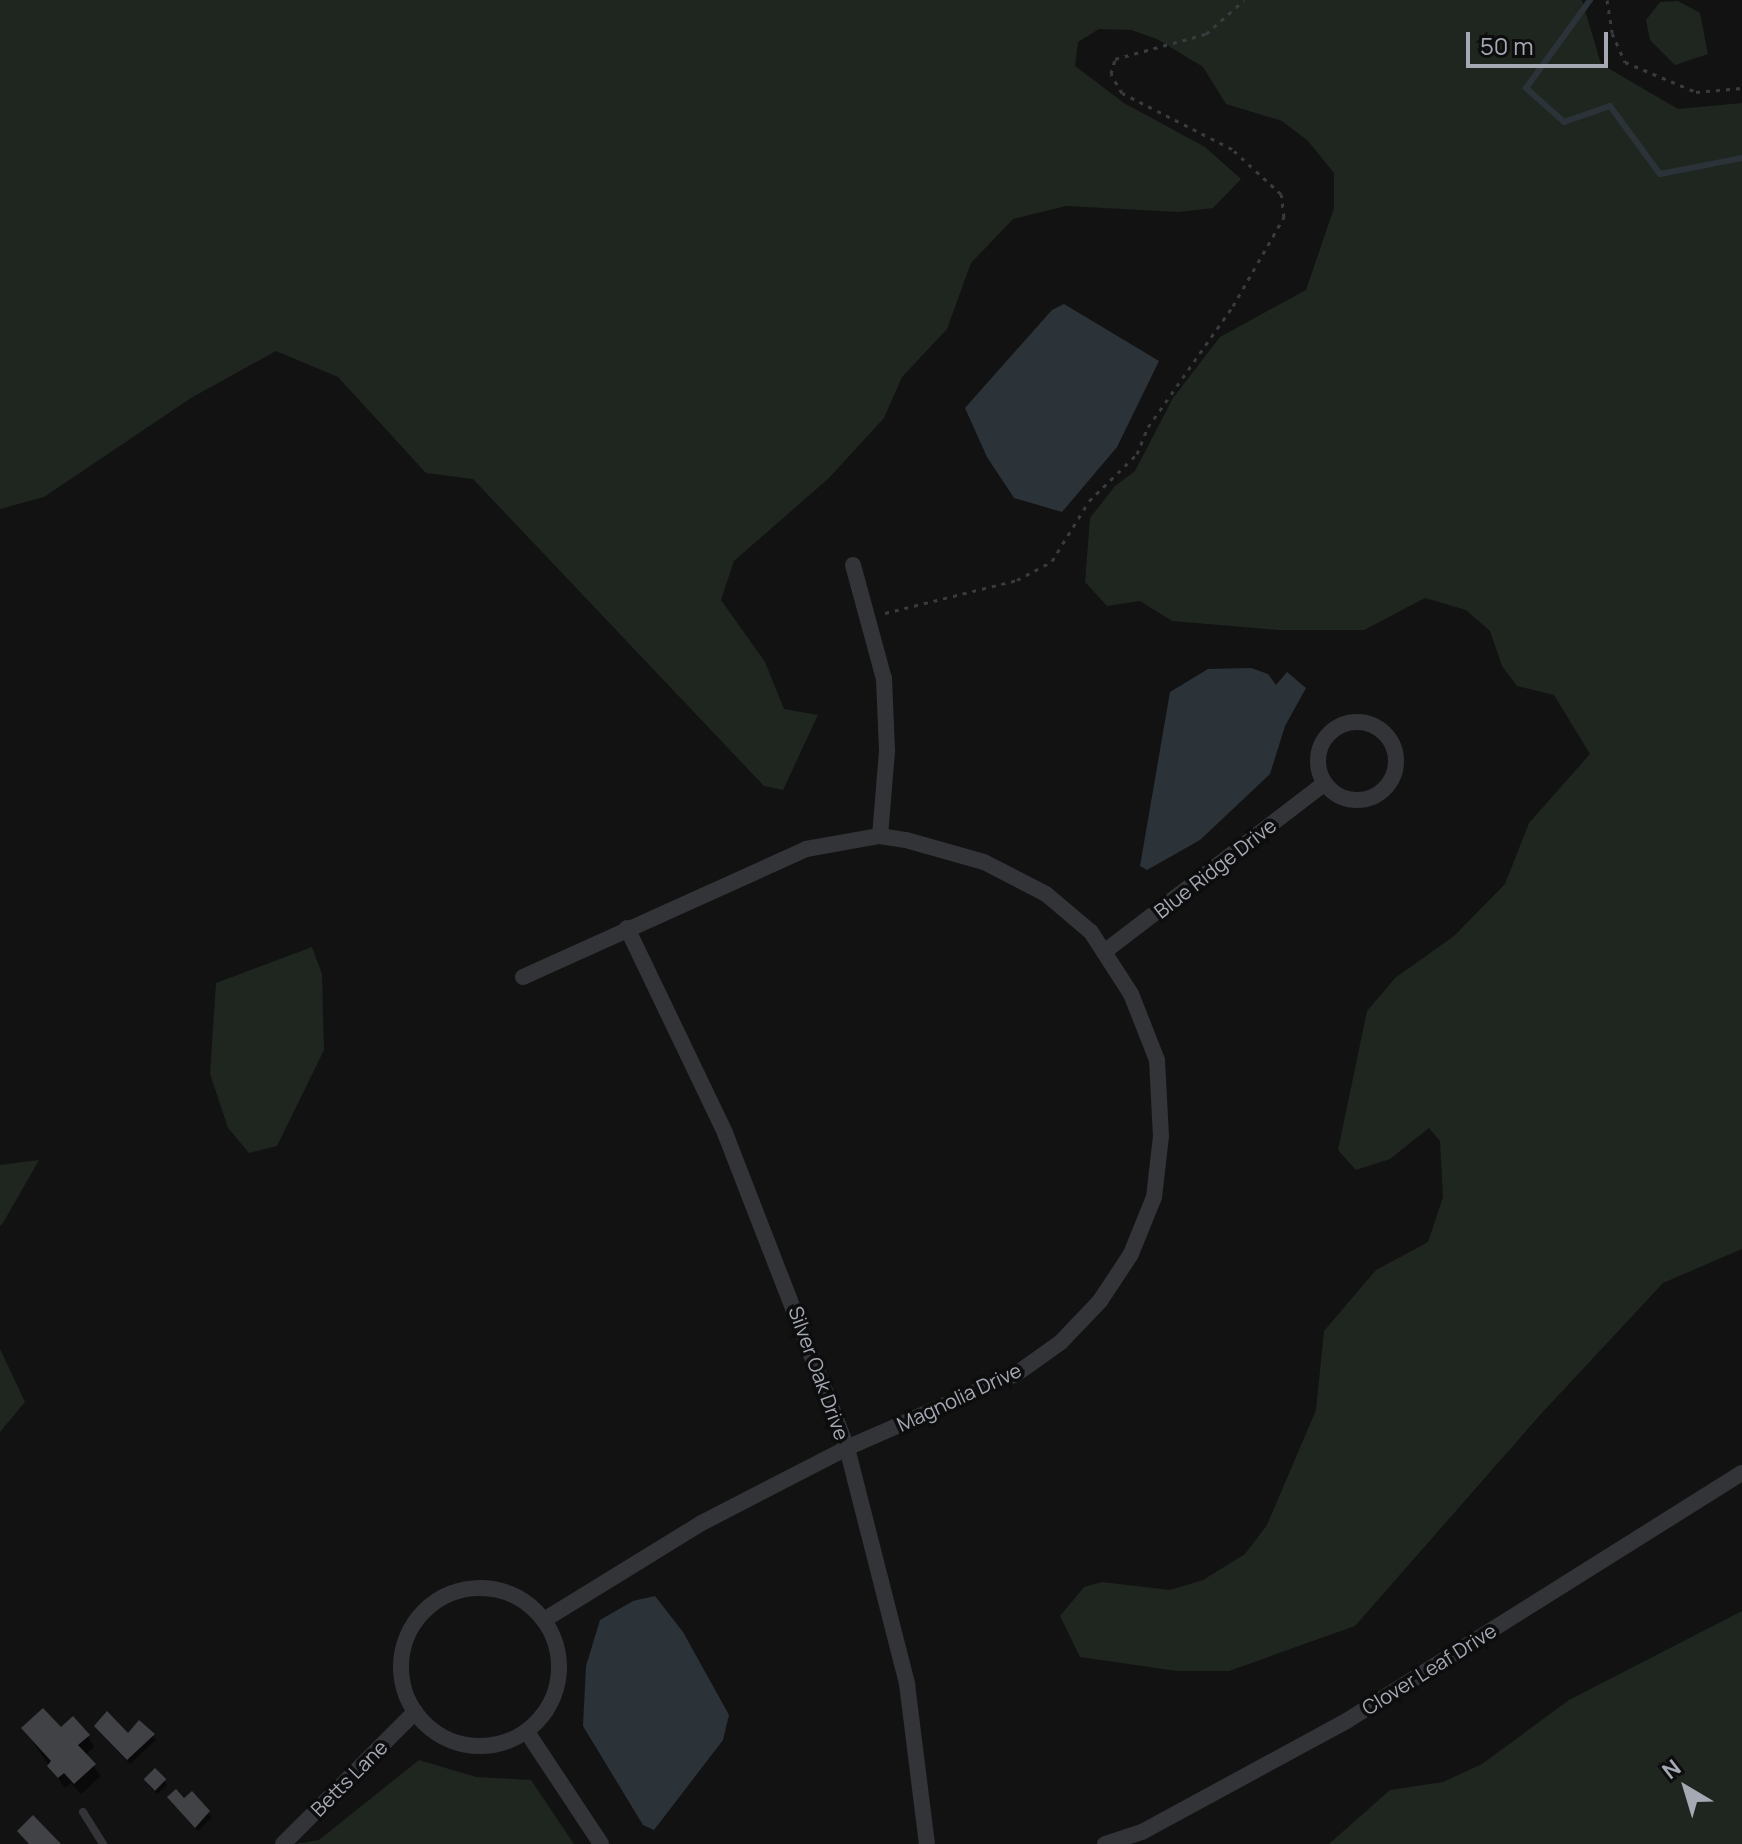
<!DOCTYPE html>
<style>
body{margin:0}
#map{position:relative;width:1742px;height:1844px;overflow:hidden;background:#121213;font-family:Manrope,sans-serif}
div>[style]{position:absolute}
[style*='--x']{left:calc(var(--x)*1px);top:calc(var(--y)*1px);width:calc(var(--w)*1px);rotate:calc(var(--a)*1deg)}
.green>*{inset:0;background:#1e261f}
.water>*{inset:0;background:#2b3339}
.shadow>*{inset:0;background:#0007}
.stream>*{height:6px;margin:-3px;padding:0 3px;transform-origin:3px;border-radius:3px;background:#2b3339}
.building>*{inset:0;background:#414246;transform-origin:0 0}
.path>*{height:3px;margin-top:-1.5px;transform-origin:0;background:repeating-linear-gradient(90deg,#393b3f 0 4px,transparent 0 10px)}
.lane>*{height:8px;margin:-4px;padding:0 4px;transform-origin:4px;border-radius:4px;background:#333438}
.street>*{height:16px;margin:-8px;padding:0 8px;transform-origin:8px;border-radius:8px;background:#333438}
.street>.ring{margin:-8px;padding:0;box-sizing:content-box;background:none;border:16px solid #333438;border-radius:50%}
span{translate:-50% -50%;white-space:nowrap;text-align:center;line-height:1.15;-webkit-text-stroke:7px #0d0d0e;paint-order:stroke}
.street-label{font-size:20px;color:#a4a9b4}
.north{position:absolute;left:1646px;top:1748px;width:80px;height:80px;-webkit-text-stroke:6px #0d0d0e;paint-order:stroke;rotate:322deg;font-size:22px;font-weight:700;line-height:32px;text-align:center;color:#a4a9b4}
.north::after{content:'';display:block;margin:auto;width:28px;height:36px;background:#a4a9b4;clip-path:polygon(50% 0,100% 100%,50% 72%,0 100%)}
.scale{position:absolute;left:1466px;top:32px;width:142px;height:36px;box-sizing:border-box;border:4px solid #a4a9b4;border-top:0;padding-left:10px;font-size:24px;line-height:28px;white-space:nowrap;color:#a4a9b4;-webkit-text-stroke:6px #0d0d0e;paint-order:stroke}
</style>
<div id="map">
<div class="green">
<i style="clip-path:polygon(0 0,1582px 0,1601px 64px,1678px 109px,1742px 103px,1742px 1249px,1663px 1283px,1540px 1415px,1355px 1626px,1229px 1671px,1177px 1671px,1080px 1657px,1060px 1616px,1084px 1587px,1102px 1582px,1170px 1590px,1203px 1580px,1245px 1554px,1267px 1525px,1316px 1410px,1324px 1331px,1376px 1270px,1428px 1242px,1443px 1197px,1440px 1141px,1429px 1128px,1390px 1159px,1356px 1170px,1338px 1150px,1367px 1011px,1395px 978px,1454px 936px,1505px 884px,1529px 823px,1590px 754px,1554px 695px,1517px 686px,1502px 666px,1490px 631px,1466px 610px,1425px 598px,1364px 630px,1278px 630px,1172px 621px,1140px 601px,1107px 606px,1085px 582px,1090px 518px,1115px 486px,1135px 471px,1173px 398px,1220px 337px,1306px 290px,1334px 208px,1334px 173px,1308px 141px,1282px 121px,1226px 104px,1203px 67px,1157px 39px,1131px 30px,1099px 29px,1078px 42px,1075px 66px,1124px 103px,1205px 147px,1241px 179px,1213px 208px,1179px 212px,1066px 206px,1013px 219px,971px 263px,947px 329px,902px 377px,884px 418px,829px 478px,734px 561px,721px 600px,765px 662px,784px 709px,818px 715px,783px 790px,764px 786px,473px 479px,426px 473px,338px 377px,276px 351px,191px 398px,44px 497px,0 509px)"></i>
<i style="clip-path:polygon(1678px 1px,1700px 13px,1708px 54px,1675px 65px,1650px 40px,1646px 20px,1660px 2px)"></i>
<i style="clip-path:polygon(312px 947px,322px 974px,324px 1050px,277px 1146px,249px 1153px,228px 1128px,210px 1074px,216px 983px)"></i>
<i style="clip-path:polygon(39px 1160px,3px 1223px,0 1226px,0 1165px)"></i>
<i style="clip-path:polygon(0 1349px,25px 1402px,0 1432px)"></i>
<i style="clip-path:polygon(1742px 1611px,1742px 1844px,1329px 1844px,1390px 1790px,1443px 1782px,1482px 1764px,1569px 1700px)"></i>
<i style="clip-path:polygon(419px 1760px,476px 1777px,531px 1780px,574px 1844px,295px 1844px,319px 1840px)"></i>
</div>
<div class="water">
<i style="clip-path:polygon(1064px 304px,1159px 361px,1117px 447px,1062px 512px,1014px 498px,987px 457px,965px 408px,1052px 310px)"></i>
<i style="clip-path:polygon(1251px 668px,1268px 674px,1276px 685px,1287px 672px,1306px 688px,1285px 726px,1270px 774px,1200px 840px,1147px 870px,1140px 866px,1170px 692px,1208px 669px)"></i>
<i style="clip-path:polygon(655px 1596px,683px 1632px,729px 1715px,723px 1740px,654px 1830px,643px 1825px,583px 1726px,586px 1666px,600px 1620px,633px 1601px)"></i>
</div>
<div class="shadow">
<i style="clip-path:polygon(23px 1728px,88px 1736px,94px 1747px,85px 1755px,101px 1776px,81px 1794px,71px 1783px,65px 1788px)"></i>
<i style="clip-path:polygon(99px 1731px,153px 1735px,156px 1740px,130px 1764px)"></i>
<i style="clip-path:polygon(164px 1781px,167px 1785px,157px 1794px,148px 1784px)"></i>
<i style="clip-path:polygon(191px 1794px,212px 1817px,198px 1831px,172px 1802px)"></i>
</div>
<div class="stream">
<i style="--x:1590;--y:0;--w:109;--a:126"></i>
<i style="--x:1526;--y:88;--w:51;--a:41.8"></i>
<i style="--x:1564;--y:122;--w:49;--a:-19.2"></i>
<i style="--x:1610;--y:106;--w:84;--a:53.7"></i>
<i style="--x:1660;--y:174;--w:84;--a:-11"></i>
</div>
<div class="building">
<i style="clip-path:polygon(43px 1708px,61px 1727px,73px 1716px,90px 1735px,78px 1745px,96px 1764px,74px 1784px,64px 1773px,58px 1778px,47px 1766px,51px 1761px,21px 1728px)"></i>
<i style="clip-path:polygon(107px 1711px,128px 1733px,139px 1720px,155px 1734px,127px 1760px,94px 1726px)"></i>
<i style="left:155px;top:1768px;width:16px;height:16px;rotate:45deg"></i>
<i style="clip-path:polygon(176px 1789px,184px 1798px,192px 1791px,210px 1811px,195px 1828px,167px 1797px)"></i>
<i style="clip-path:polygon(33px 1815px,61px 1844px,29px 1844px,17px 1831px)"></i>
</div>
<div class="path">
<i style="--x:1607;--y:0;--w:33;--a:81"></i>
<i style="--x:1612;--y:33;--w:32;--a:66"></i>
<i style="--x:1625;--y:62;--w:77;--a:22.9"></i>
<i style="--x:1696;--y:92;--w:46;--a:-5"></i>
<i style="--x:885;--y:613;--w:136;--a:-14"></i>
<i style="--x:1017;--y:580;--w:40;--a:-28"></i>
<i style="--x:1052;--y:561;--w:70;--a:-58.3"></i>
<i style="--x:1089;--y:501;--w:67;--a:-44.4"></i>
<i style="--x:1137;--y:454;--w:29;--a:-68"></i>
<i style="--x:1148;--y:427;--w:148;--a:-54.9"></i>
<i style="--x:1233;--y:306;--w:103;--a:-60.2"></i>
<i style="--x:1284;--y:217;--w:23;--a:-97"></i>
<i style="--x:1281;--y:194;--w:67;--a:-137.4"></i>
<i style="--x:1232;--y:149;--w:123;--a:-153"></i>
<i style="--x:1122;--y:93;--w:22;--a:-120"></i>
<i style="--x:1111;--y:74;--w:16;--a:-75"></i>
<i style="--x:1115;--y:59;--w:94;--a:-15.4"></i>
<i style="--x:1206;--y:34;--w:51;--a:-41.8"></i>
</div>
<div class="lane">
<i style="--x:83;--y:1812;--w:38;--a:58"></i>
</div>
<div class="street">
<i style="--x:853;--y:565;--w:118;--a:74.8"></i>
<i style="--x:884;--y:679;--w:72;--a:87.6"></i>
<i style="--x:887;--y:751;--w:85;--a:94.7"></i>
<i class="ring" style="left:1318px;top:722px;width:62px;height:62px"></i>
<i style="--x:627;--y:928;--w:227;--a:64.4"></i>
<i style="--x:725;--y:1133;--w:338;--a:68.8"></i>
<i style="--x:847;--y:1448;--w:244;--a:75.7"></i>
<i style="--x:907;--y:1684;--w:161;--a:82.9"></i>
<i style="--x:1104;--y:952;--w:278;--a:-37.4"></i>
<i style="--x:523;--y:977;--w:311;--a:-24.3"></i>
<i style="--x:806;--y:849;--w:75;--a:-10"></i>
<i style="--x:880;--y:836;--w:26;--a:9"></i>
<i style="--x:906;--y:840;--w:81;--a:15.8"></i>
<i style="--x:984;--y:862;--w:70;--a:27.3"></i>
<i style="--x:1046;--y:894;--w:59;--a:40.2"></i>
<i style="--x:1091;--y:932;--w:74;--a:57.2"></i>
<i style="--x:1131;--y:994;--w:71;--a:68.5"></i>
<i style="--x:1157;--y:1060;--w:76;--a:87"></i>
<i style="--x:1161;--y:1136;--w:61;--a:96.5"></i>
<i style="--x:1154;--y:1197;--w:61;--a:112"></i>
<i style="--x:1131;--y:1254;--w:56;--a:123.4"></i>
<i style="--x:1100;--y:1301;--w:57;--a:133.6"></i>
<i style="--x:1061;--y:1342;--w:55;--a:144.6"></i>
<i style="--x:1016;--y:1374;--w:184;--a:156.4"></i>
<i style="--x:847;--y:1448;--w:165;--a:152.7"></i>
<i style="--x:700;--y:1524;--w:183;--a:148.4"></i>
<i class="ring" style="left:401px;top:1588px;width:142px;height:142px"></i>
<i style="--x:527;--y:1732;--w:134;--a:56.5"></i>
<i style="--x:283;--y:1844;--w:187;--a:-45"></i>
<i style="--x:1105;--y:1844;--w:39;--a:-18"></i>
<i style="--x:1142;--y:1832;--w:234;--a:-28.5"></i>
<i style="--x:1348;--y:1720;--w:465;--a:-32.1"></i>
</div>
<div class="street-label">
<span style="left:1215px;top:868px;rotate:-38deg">Blue Ridge Drive</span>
<span style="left:819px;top:1373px;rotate:70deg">Silver Oak Drive</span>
<span style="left:959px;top:1397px;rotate:-25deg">Magnolia Drive</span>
<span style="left:1429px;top:1669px;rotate:-32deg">Clover Leaf Drive</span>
<span style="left:349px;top:1778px;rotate:-45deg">Betts Lane</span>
</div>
<div class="north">N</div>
<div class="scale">50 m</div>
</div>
